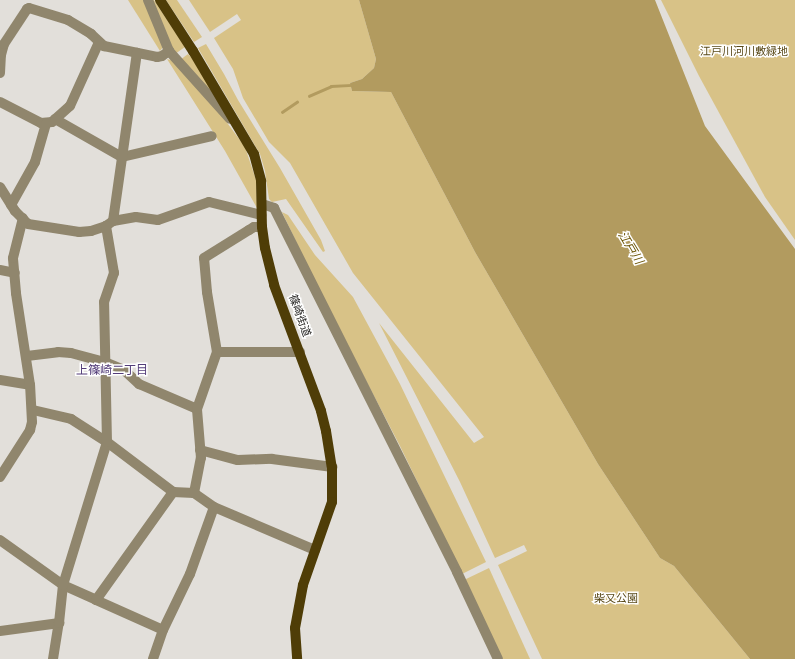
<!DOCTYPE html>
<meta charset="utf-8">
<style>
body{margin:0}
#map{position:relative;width:795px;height:659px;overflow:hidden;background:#e2dfda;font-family:Roboto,"Noto Sans JP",sans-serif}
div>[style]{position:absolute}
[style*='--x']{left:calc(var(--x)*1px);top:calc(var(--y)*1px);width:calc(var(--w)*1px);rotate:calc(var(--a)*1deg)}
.green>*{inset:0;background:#d8c287}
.water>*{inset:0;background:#b29b5f}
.stream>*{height:2.5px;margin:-1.25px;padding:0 1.25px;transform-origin:1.25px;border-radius:1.25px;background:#b29b5f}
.minor>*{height:10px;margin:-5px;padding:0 5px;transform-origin:5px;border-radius:5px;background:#90866d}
.major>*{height:10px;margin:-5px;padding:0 5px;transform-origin:5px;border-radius:5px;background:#4f3d07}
span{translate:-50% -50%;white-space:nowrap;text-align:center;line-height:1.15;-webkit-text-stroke:3px #fff;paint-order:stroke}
.park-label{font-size:11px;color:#5a4a1a}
.street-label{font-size:11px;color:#242321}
.water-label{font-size:12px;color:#685100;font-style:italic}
.neighbourhood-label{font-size:12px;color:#533d79}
</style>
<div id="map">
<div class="green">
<i style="clip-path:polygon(128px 0,146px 0,163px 47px,160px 51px)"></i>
<i style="clip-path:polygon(152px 0,154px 0,185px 47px,175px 54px)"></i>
<i style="clip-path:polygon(166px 0,177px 0,202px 37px,194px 42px)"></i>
<i style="clip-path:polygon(189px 0,359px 0,376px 59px,374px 68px,362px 79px,350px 83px,352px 91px,391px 92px,475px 252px,598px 464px,660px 558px,674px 566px,750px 659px,542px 659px,498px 565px,527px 551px,524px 545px,495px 558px,460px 482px,379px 323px,474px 443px,484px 437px,353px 273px,290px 163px,269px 142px,243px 98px,233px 69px,214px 38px,241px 20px,237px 14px,210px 32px)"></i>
<i style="clip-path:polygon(661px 0,795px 0,795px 240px,765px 197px,699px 76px)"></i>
<i style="clip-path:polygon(206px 44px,224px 74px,238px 100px,280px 168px,321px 240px,325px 251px,323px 252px,286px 199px,272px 202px,269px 199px,265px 171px,260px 154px,198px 48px)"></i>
<i style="clip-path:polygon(188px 54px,191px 57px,219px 102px,180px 60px)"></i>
<i style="clip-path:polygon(167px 59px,174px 61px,214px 105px,245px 147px,256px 180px,257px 208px,225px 151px)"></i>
<i style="clip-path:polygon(282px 212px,288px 215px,315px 255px,353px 297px,400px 384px,486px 562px,462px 574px,400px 446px,322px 296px)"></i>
<i style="clip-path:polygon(489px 568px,530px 659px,501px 659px,464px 580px)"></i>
</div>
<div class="water">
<i style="clip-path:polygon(359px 0,655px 0,705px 126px,795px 249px,795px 659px,750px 659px,674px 566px,660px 558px,598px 464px,475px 252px,391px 92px,352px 91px,350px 83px,362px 79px,374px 68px,376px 59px)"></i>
</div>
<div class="stream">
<i style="--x:309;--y:96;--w:24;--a:-24"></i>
<i style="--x:331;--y:86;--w:21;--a:-3"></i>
<i style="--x:282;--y:112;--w:18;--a:-34"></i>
</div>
<div class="minor">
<i style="--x:148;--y:0;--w:55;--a:67.6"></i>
<i style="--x:169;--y:51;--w:91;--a:48.1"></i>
<i style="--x:0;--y:73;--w:18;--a:-87"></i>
<i style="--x:1;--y:55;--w:11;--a:-75"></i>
<i style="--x:4;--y:44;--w:42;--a:-56.7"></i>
<i style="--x:27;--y:9;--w:2;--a:-27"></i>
<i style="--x:29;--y:8;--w:41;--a:17.1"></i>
<i style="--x:68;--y:20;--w:27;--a:31"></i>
<i style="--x:91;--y:34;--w:18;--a:43"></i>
<i style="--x:104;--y:46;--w:54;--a:11.7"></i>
<i style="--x:157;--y:57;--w:5;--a:-11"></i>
<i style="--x:162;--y:56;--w:9;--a:-36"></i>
<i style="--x:0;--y:102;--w:46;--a:27.1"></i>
<i style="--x:41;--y:123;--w:11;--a:-5"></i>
<i style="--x:52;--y:122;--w:24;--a:-42"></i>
<i style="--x:70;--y:106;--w:70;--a:-65.6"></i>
<i style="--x:55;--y:119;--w:77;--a:29.6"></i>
<i style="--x:122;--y:157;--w:92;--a:-13.1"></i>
<i style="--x:0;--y:187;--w:28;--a:58"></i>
<i style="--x:15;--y:211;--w:18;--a:45"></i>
<i style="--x:28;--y:224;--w:52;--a:8.9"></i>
<i style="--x:79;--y:232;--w:12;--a:-5"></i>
<i style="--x:91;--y:231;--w:16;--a:-18"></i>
<i style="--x:106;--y:226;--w:9;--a:-36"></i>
<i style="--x:113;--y:221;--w:23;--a:-10"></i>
<i style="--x:136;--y:217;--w:22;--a:8"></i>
<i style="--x:158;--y:220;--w:54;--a:-19.4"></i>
<i style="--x:209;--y:202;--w:54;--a:14"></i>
<i style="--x:262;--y:204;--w:13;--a:18"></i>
<i style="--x:274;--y:208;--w:407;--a:63.3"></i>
<i style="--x:457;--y:572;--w:96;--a:64.8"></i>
<i style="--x:11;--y:205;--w:49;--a:-60.8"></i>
<i style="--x:35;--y:162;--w:40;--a:-74"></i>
<i style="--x:113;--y:221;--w:170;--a:-81.9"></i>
<i style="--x:0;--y:270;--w:15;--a:11"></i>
<i style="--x:217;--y:352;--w:83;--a:0"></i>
<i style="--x:27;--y:356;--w:31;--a:-7"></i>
<i style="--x:58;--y:352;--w:13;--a:4"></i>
<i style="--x:71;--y:353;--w:35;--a:15"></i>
<i style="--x:105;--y:362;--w:21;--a:23"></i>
<i style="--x:124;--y:370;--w:21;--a:43"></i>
<i style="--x:139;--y:384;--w:63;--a:23.3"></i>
<i style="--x:0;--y:380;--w:30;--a:9"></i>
<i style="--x:33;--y:410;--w:39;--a:13"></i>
<i style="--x:71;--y:419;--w:43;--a:32.6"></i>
<i style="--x:107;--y:442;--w:83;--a:37.1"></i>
<i style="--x:200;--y:450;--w:39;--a:15"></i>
<i style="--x:238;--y:460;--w:34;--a:-2"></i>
<i style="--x:272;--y:459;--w:61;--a:7.6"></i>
<i style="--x:0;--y:477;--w:56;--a:-57.4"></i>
<i style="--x:30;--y:430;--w:8;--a:-76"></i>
<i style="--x:32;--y:422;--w:37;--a:-93"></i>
<i style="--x:30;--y:385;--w:93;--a:-98.7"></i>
<i style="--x:16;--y:293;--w:35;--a:-95"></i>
<i style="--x:13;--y:258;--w:41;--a:-76"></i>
<i style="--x:194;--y:493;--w:36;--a:-79"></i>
<i style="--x:201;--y:458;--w:49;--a:-94.7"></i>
<i style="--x:197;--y:409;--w:60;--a:-70.7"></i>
<i style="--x:217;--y:352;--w:61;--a:-99.5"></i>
<i style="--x:207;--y:292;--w:34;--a:-95"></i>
<i style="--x:204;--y:258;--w:53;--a:-31.9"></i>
<i style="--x:249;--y:230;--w:6;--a:-31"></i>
<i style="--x:254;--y:227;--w:8;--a:0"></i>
<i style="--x:0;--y:540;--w:77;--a:35.5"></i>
<i style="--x:63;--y:585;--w:36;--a:24"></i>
<i style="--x:96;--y:600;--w:133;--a:-54.5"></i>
<i style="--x:173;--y:492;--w:21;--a:3"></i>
<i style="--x:194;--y:493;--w:24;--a:35"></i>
<i style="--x:214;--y:507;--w:110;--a:23.1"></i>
<i style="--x:96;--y:600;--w:73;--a:24.1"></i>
<i style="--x:0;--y:631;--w:60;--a:-7.7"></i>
<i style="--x:53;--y:659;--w:36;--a:-81"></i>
<i style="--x:59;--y:623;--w:38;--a:-84"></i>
<i style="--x:63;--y:585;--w:150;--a:-72.9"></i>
<i style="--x:107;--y:442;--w:140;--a:-91.2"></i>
<i style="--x:104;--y:302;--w:31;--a:-71"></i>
<i style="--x:114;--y:273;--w:48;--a:-99.7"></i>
<i style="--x:153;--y:659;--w:31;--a:-71"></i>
<i style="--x:163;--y:630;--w:62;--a:-64.3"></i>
<i style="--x:190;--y:574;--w:71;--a:-70.3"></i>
</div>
<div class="major">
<i style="--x:160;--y:0;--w:61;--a:57.1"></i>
<i style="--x:193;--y:51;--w:120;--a:59.4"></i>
<i style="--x:254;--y:154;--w:28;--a:75"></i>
<i style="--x:261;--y:181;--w:46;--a:88.8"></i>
<i style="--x:262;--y:227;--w:21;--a:82"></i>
<i style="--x:265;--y:248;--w:38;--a:76"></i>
<i style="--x:274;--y:285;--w:134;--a:69.5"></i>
<i style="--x:321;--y:411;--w:21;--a:76"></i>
<i style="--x:326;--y:431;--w:36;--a:81"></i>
<i style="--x:332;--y:467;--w:35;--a:90"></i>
<i style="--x:332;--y:502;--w:88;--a:109.3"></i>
<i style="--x:303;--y:585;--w:44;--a:100.5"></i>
<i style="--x:295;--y:628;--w:31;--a:86"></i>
</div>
<div class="park-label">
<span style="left:744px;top:52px">江戸川河川敷緑地</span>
<span style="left:616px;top:599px">柴又公園</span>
</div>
<div class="street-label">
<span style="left:299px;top:316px;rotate:70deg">篠崎街道</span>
</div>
<div class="water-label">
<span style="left:630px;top:248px;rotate:59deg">江戸川</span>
</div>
<div class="neighbourhood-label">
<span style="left:112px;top:371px">上篠崎二丁目</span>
</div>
</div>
